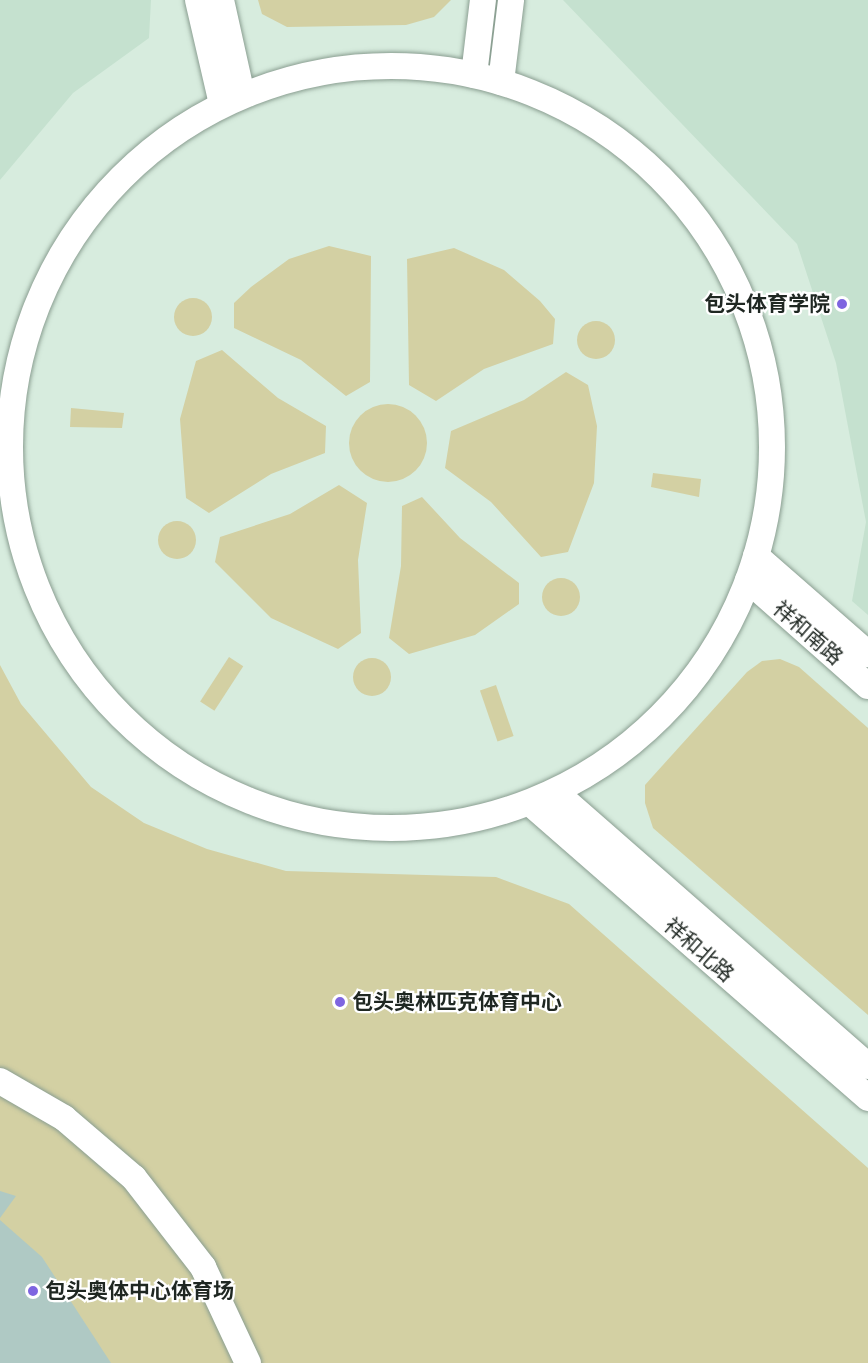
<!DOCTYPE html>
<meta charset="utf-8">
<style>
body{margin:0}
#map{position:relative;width:868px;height:1363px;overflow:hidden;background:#d7ecde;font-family:Lora,"Noto Sans SC",serif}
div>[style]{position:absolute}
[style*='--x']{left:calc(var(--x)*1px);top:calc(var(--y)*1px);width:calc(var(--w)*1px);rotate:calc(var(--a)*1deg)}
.built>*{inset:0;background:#c5e1cf}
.green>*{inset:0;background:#d3d0a3;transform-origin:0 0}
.round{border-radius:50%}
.building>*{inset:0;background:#afc9c4}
.roads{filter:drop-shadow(0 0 2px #8a9e91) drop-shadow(0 0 2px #8a9e91)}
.minor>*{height:26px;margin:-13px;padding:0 13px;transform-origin:13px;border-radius:13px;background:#fff}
.minor>.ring{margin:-13px;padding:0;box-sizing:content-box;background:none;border:26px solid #fff;border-radius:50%}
.dots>*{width:16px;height:16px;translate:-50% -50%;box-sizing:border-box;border:3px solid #fff;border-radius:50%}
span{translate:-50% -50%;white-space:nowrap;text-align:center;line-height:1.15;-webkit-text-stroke:4.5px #fff;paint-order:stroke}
.poi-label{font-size:21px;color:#1f2722;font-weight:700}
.right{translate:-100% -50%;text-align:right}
.left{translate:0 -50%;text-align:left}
.street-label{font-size:21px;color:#1f2722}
</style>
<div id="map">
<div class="built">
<i style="clip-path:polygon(0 0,151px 0,149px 38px,73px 93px,0 180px)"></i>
<i style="clip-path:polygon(563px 0,868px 0,868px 615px,852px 601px,866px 522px,836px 363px,797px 244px)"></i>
</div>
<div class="green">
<i style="clip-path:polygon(258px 0,451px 0,434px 17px,406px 25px,287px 27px,262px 14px)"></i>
<i style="clip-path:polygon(329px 246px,371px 256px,370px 382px,346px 396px,301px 360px,234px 328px,234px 303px,251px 287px,289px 259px)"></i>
<i style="clip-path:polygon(454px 248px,504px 270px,540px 301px,555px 319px,553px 344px,484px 369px,436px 401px,409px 385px,407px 259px)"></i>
<i class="round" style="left:174px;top:298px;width:38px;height:38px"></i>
<i class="round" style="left:577px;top:321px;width:38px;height:38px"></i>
<i style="clip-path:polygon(222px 350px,278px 398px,326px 426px,325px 453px,271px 474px,209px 513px,186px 498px,180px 419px,196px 361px)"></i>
<i style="clip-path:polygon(566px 372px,588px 385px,597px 426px,594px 483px,568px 552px,541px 557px,491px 502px,445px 468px,451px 431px,524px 400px)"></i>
<i class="round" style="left:349px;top:404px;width:78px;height:78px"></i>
<i style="clip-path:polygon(71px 408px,124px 413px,122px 428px,70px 427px)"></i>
<i style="clip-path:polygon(653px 473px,701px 479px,699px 497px,651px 487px)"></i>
<i style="clip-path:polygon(339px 485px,367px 503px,358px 560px,361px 633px,338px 649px,271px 618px,215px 562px,220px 537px,290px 514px)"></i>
<i style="clip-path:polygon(422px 497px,460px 538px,519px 583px,519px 604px,475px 635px,409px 654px,389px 638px,401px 566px,402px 506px)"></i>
<i class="round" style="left:158px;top:521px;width:38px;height:38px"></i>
<i class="round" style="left:542px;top:578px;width:38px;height:38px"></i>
<i style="left:229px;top:657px;width:17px;height:53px;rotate:33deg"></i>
<i class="round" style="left:353px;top:658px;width:38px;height:38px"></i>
<i style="clip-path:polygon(780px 659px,799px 667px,868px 728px,868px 1015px,653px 828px,645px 803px,645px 785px,653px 776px,747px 672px,762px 661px)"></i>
<i style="clip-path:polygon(0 665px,21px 704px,91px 787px,144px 823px,207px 849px,286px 871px,496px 877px,569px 904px,868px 1168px,868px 1363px,0 1363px)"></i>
<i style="left:496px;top:685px;width:54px;height:17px;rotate:71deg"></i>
</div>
<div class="building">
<i style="clip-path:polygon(0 1191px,16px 1196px,0 1218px)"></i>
<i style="clip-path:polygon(0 1220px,42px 1257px,111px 1363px,0 1363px)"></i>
</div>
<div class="roads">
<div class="minor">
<i style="--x:198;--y:0;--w:107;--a:77"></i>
<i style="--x:221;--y:0;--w:97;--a:77.5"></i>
<i class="ring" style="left:10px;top:66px;width:736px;height:736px"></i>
<i style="--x:474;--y:75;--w:76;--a:-83.2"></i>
<i style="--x:501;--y:82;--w:83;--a:-83"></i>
<i style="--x:756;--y:556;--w:149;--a:41.2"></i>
<i style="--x:748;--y:580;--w:160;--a:41.5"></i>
<i style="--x:555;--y:792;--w:416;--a:41.2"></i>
<i style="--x:530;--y:803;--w:449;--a:41.1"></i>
<i style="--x:0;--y:1081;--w:74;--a:30"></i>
<i style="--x:64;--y:1118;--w:92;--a:40.6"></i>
<i style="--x:134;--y:1178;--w:113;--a:52.2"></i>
<i style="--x:203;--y:1267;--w:106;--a:64.9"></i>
</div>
</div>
<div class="dots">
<i style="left:842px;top:304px;background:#7e65e0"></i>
<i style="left:340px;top:1002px;background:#7e65e0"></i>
<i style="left:33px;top:1291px;background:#7e65e0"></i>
</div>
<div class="poi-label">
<span class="right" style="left:830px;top:304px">包头体育学院</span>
<span class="left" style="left:352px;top:1002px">包头奥林匹克体育中心</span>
<span class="left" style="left:45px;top:1291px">包头奥体中心体育场</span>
</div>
<div class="street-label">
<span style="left:808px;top:633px;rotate:41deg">祥和南路</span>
<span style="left:699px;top:950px;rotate:41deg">祥和北路</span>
</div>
</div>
